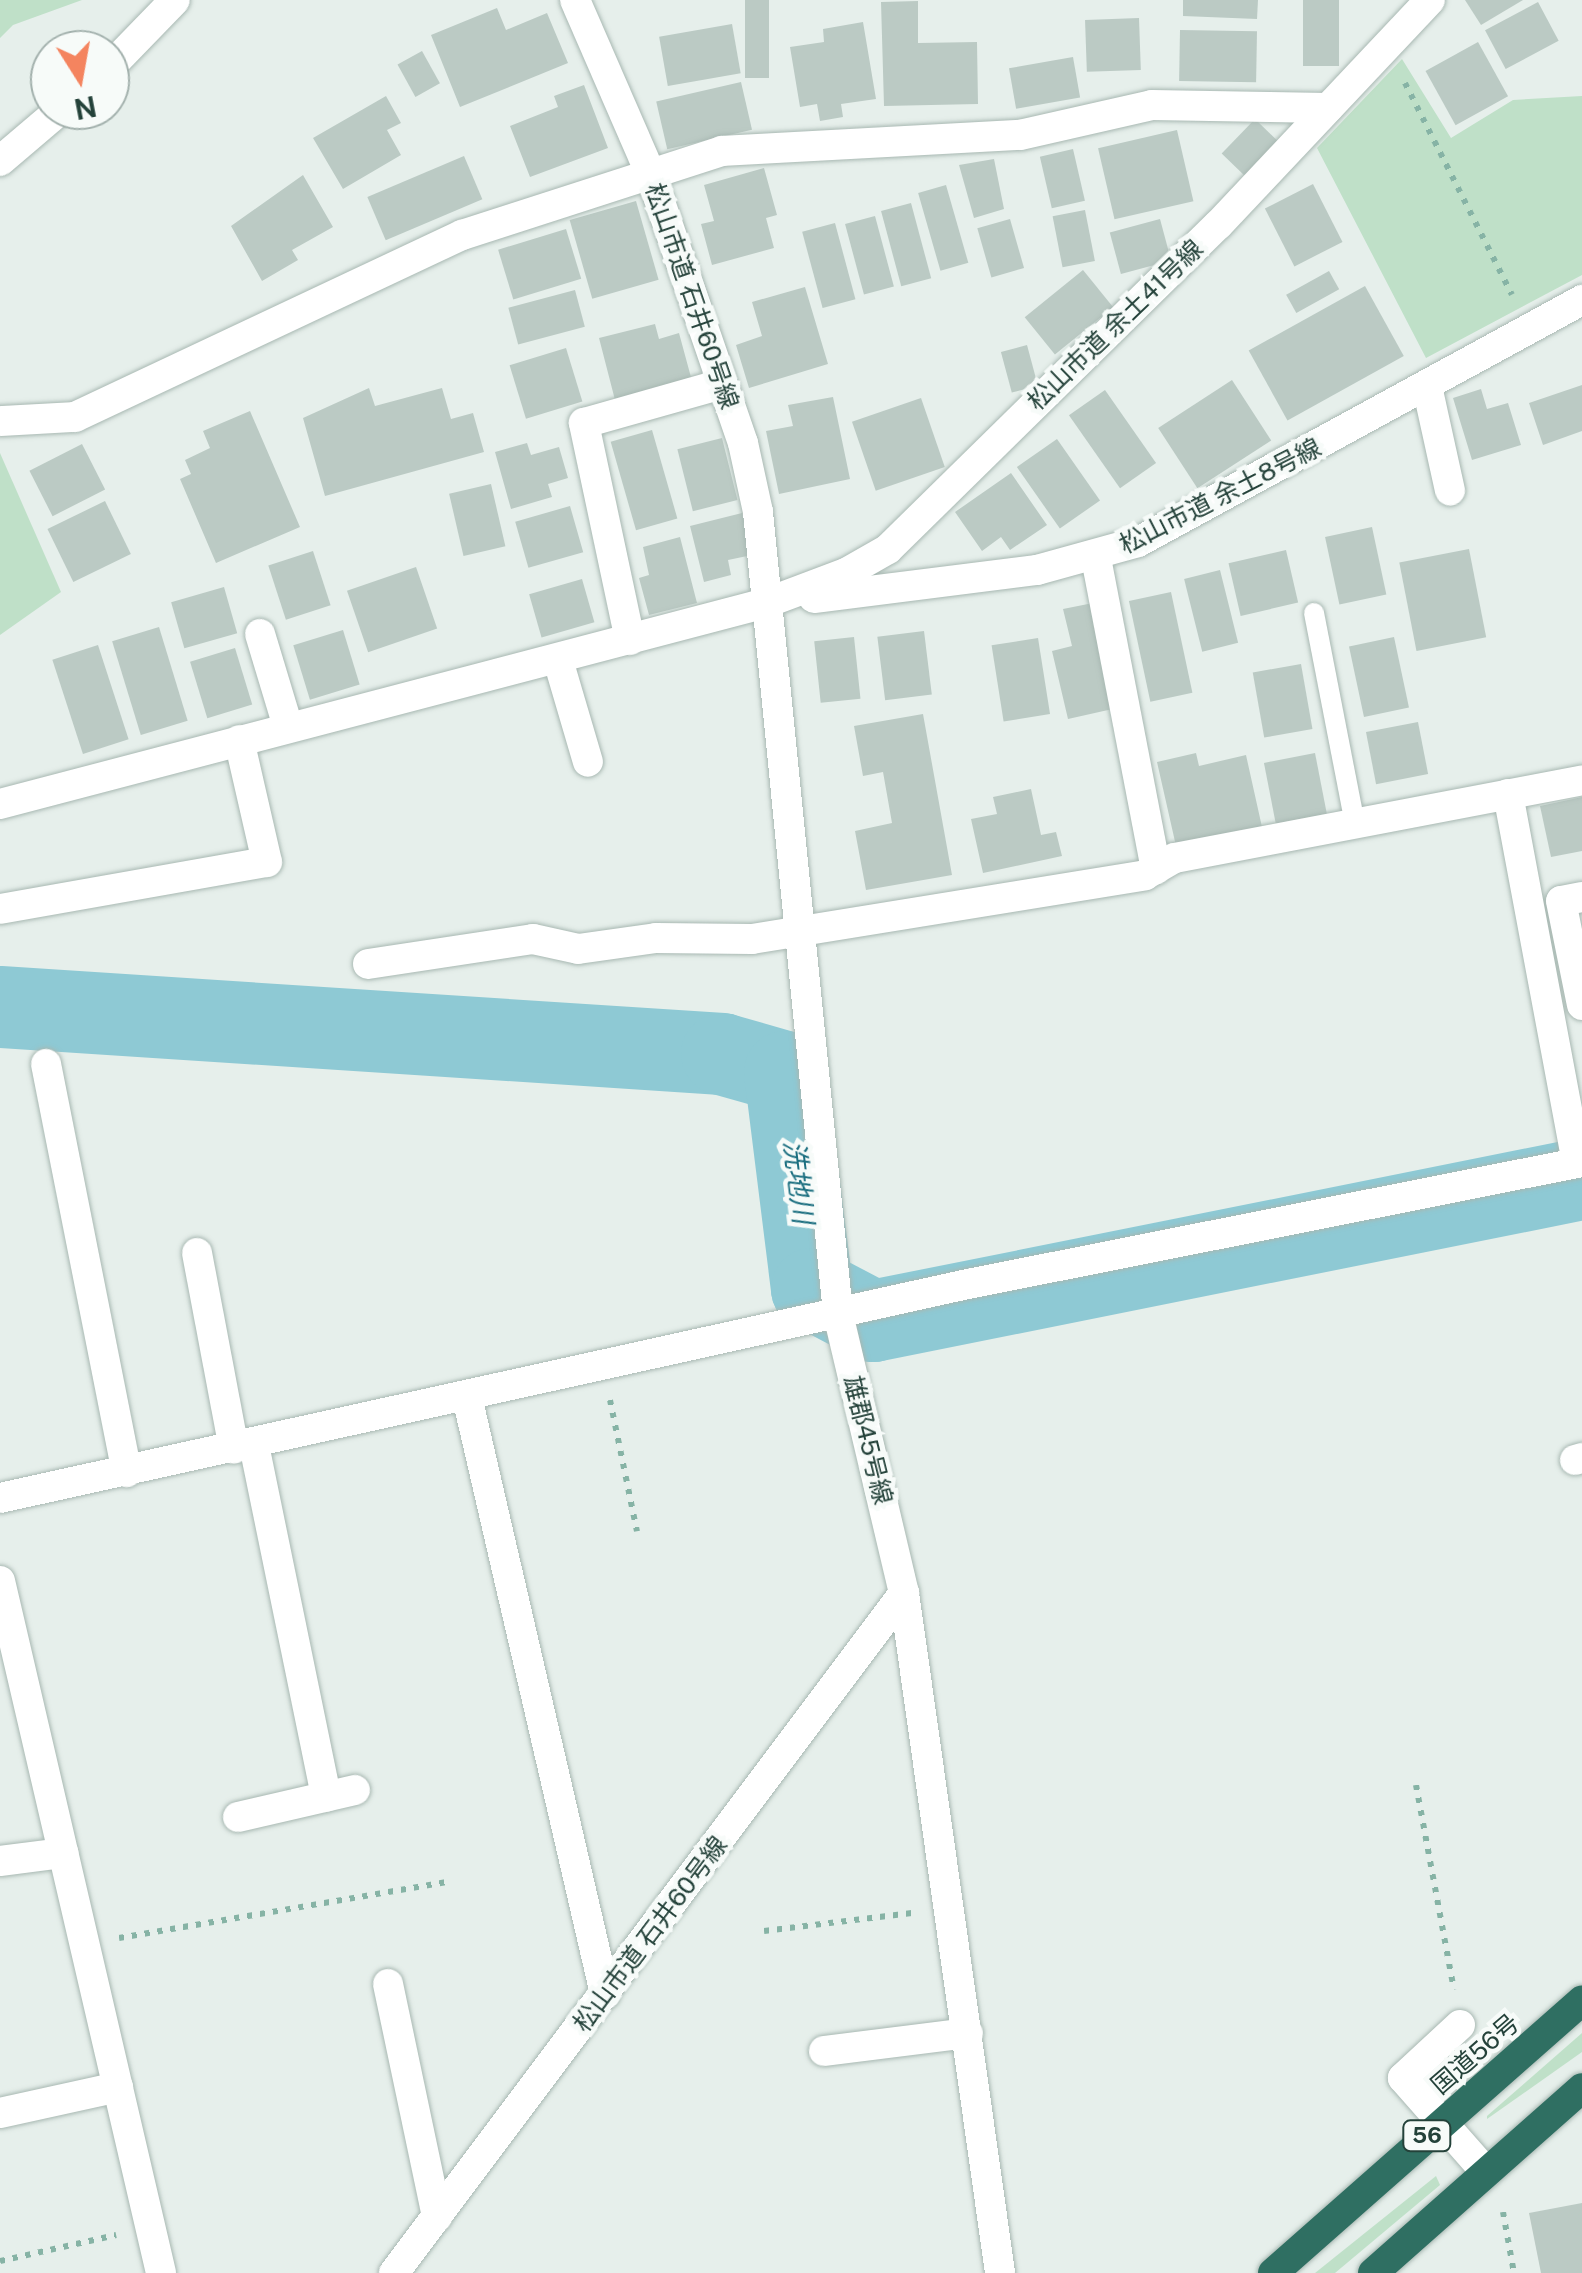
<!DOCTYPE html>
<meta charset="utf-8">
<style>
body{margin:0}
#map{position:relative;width:1582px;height:2273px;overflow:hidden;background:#e6efeb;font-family:"Public Sans","Noto Sans JP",sans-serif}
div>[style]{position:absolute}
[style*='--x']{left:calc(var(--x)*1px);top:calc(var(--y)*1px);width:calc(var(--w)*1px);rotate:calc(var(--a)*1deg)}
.green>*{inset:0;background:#bfe0c8}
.river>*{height:82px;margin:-41px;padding:0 41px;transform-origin:41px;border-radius:41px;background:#8ec9d4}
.building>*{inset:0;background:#bbcac4;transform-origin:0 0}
.path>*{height:6px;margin-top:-3px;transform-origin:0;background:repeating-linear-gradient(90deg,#86b3a5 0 5px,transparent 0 13px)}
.roads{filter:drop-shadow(0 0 2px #a8b8b2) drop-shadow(0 0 2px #a8b8b2)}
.lane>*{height:20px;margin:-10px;padding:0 10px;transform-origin:10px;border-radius:10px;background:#fff}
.street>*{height:30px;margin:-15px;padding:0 15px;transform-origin:15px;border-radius:15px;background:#fff}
.secondary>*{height:30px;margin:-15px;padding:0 15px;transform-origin:15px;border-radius:15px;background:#fff}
.highway>*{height:30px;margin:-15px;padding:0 15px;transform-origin:15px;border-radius:15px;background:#2f6f62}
span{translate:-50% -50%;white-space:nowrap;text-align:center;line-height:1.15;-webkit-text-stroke:9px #f7fbf9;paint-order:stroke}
.shield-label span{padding:2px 8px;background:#f7fbf9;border:2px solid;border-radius:8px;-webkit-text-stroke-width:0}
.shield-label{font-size:22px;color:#24423a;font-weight:700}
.street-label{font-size:25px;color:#24423a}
.water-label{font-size:28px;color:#1c6f80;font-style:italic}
.north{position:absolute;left:30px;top:30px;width:100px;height:100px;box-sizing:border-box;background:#f7fbf9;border:2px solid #a3b1ad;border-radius:50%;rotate:169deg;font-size:28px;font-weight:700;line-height:40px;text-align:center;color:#24423a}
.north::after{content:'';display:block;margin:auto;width:35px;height:45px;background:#f4845f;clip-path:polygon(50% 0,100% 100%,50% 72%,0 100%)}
</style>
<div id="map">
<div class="green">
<i style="clip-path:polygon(0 0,82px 0,13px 25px,0 38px)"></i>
<i style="clip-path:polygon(1402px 59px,1451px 138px,1513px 100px,1582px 96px,1582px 275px,1426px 358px,1317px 148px)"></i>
<i style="clip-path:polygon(0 453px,61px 592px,0 635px)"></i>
<i style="clip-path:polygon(1582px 2033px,1582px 2052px,1487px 2119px,1487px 2116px)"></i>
<i style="clip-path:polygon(1436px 2176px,1440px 2185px,1335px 2273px,1315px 2273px)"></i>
</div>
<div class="river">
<i style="--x:0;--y:1007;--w:724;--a:3.72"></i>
<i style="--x:722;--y:1054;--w:66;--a:15.9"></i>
<i style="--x:785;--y:1072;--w:219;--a:82.9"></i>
<i style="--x:812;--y:1289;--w:69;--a:27.7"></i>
<i style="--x:873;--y:1321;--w:723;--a:-11.33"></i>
</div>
<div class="building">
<i style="left:745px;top:0;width:24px;height:78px"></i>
<i style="clip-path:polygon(1183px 0,1258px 0,1257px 19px,1183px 16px)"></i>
<i style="left:1303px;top:0;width:36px;height:66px"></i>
<i style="clip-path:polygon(1465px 0,1523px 0,1481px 25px)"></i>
<i style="clip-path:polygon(918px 1px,918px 43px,977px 42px,978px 104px,884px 106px,881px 2px)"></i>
<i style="left:1538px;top:2px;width:44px;height:60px;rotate:62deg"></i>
<i style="clip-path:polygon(497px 8px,506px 30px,547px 13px,568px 63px,460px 107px,431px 35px)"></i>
<i style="left:1139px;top:18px;width:52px;height:54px;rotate:88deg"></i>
<i style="clip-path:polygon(863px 22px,876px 99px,841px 104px,843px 117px,820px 121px,817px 104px,800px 107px,790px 47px,824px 42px,823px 29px)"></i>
<i style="left:732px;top:24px;width:50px;height:74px;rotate:80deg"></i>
<i style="left:1180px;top:30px;width:77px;height:51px;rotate:1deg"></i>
<i style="left:1478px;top:42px;width:62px;height:60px;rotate:61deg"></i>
<i style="left:422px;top:51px;width:37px;height:28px;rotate:61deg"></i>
<i style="left:1073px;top:57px;width:41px;height:65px;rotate:80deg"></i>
<i style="left:741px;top:82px;width:49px;height:87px;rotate:77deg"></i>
<i style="clip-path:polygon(584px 85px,608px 148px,530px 177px,510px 126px,558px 107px,554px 96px)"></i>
<i style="clip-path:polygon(386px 96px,401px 123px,387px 130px,401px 155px,343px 189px,313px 138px)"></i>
<i style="left:1255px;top:119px;width:32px;height:48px;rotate:44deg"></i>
<i style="left:1177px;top:130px;width:73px;height:81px;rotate:77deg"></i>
<i style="left:1073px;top:149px;width:53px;height:34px;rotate:77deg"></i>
<i style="left:464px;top:156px;width:47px;height:105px;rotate:67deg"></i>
<i style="clip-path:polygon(994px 159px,1004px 209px,974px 218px,959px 165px)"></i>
<i style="clip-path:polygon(764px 168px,777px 215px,766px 218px,774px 248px,712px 265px,701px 224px,714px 221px,704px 185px)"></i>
<i style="clip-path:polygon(303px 175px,333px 227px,292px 250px,298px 260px,262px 281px,231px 226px)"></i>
<i style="left:1313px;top:184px;width:65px;height:54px;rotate:63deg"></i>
<i style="left:946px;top:185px;width:81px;height:29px;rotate:74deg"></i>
<i style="left:636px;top:201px;width:82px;height:69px;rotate:74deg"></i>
<i style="left:911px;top:203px;width:78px;height:31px;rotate:75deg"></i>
<i style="left:1085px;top:210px;width:52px;height:33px;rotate:79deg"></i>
<i style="left:875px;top:216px;width:73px;height:31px;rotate:75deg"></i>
<i style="left:1010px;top:219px;width:51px;height:34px;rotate:74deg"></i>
<i style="left:1160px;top:219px;width:43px;height:52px;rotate:75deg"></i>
<i style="left:835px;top:223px;width:79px;height:34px;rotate:75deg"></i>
<i style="left:566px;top:229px;width:52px;height:71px;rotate:73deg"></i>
<i style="left:1083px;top:270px;width:48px;height:75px;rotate:51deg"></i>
<i style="left:1329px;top:271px;width:21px;height:49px;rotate:61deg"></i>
<i style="left:1365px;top:286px;width:80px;height:133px;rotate:61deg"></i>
<i style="clip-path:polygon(805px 287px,828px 364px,749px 388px,736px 345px,762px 336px,752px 302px)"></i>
<i style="left:575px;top:290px;width:38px;height:69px;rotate:75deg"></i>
<i style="clip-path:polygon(655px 324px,659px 339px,679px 333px,692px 381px,615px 400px,599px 338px)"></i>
<i style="left:1027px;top:345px;width:42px;height:27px;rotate:75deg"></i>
<i style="left:566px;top:348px;width:56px;height:59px;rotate:73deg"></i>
<i style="left:1232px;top:380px;width:72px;height:88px;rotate:57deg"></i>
<i style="clip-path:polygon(1582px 385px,1582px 431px,1543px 445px,1529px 403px)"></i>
<i style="clip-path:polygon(369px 388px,375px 406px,442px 388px,451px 419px,473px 413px,484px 452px,325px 496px,303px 418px)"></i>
<i style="clip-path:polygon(1481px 389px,1487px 409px,1508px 403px,1521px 445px,1472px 460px,1453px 398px)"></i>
<i style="left:1105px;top:390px;width:89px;height:44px;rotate:55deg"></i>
<i style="clip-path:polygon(833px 397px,850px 479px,779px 494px,766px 431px,793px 426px,788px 405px)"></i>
<i style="left:921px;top:398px;width:73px;height:73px;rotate:71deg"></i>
<i style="clip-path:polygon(250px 411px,300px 527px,216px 563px,180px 479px,191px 474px,185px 460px,210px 448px,203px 431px)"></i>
<i style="left:652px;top:430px;width:92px;height:43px;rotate:74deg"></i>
<i style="left:722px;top:438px;width:64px;height:46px;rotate:76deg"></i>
<i style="left:1057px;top:439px;width:75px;height:49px;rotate:55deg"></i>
<i style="clip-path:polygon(527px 443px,531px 455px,559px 447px,568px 478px,548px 484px,552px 497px,511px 509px,495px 452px)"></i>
<i style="left:82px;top:444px;width:51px;height:59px;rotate:63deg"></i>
<i style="clip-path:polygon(1011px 473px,1047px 525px,1010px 550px,1001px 537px,982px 551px,955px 512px)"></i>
<i style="left:491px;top:484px;width:64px;height:43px;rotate:77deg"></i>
<i style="left:105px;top:501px;width:59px;height:64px;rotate:64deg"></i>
<i style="left:570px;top:506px;width:48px;height:57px;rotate:74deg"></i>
<i style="clip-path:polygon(742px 513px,752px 555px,728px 560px,731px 575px,704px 582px,690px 526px)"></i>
<i style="left:1372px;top:527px;width:69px;height:48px;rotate:78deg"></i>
<i style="clip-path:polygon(680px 537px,697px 603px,649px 615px,639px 578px,649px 575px,643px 547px)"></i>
<i style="left:1469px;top:549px;width:90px;height:71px;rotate:79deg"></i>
<i style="left:1286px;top:550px;width:54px;height:59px;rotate:77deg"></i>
<i style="left:313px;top:551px;width:57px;height:47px;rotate:72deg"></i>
<i style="left:416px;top:567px;width:65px;height:73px;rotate:71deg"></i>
<i style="left:1220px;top:570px;width:75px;height:37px;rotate:76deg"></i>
<i style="left:582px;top:579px;width:45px;height:55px;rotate:74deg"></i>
<i style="left:224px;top:587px;width:48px;height:55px;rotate:74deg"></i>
<i style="left:1171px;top:592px;width:103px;height:43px;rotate:78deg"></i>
<i style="clip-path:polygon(1093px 603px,1117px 708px,1068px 719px,1052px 651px,1072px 646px,1063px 609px)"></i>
<i style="left:159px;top:627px;width:98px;height:49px;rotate:73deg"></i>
<i style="left:343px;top:630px;width:57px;height:52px;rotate:73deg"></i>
<i style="left:924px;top:631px;width:64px;height:47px;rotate:83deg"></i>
<i style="left:854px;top:637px;width:62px;height:40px;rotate:84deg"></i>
<i style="left:1394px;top:637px;width:72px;height:46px;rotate:78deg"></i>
<i style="left:1038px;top:638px;width:77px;height:47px;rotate:81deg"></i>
<i style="left:98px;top:645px;width:99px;height:48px;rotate:72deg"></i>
<i style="left:235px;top:648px;width:59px;height:47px;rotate:73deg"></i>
<i style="left:1301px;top:664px;width:66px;height:49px;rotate:80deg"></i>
<i style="clip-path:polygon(923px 714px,952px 875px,866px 890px,855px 831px,892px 823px,883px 772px,863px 776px,854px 726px)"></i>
<i style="left:1418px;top:722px;width:53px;height:53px;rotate:79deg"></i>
<i style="clip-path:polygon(1196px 753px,1199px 766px,1246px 755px,1262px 827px,1176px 846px,1157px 762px)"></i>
<i style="left:1315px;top:753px;width:62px;height:52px;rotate:79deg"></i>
<i style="clip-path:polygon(1031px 789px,1041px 835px,1056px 832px,1062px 856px,983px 873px,971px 819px,997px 814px,993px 797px)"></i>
<i style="clip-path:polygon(1582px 797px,1582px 851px,1551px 857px,1540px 806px)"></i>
<i style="clip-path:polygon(1582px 2203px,1582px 2273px,1541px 2273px,1529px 2213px)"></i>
</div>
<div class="path">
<i style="--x:1405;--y:83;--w:237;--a:63.2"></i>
<i style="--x:610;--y:1400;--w:134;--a:78.4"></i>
<i style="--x:1416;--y:1785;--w:208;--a:79.5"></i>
<i style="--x:764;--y:1931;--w:149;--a:-6.9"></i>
<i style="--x:119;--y:1938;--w:334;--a:-9.7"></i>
<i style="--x:1503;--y:2212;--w:62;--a:79.8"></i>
<i style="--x:0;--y:2261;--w:119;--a:-12.6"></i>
</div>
<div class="roads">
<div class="lane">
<i style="--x:1314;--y:613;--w:215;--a:79"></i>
</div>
<div class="street">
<i style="--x:575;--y:0;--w:185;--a:66.5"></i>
<i style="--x:649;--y:170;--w:289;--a:71"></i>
<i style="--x:743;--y:443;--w:71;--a:77.7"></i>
<i style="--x:758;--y:512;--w:806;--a:84.3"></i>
<i style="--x:838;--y:1314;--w:287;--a:76.7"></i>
<i style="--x:904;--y:1593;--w:687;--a:81.96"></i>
<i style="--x:1427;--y:386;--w:107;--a:77.6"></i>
<i style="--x:0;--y:421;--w:75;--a:-3.1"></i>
<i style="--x:75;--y:417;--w:428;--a:-25.2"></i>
<i style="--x:462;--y:235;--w:273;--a:-17.9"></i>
<i style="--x:722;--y:151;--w:298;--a:-3.1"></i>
<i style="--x:1020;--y:135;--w:135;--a:-12.8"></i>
<i style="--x:1152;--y:105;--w:176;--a:1"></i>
<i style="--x:1096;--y:558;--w:317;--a:79.1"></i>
<i style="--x:814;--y:598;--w:225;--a:-7.2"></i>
<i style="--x:1037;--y:570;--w:105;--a:-15.5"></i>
<i style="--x:1138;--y:542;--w:506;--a:-28.59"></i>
<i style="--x:260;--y:634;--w:97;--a:73.2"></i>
<i style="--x:630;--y:640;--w:222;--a:-102"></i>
<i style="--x:584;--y:423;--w:143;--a:-15.8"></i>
<i style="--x:558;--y:660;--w:106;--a:73.6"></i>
<i style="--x:1508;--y:794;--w:375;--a:79.4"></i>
<i style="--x:0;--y:804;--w:792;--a:-14.7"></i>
<i style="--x:766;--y:603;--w:85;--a:-20.6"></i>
<i style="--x:846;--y:573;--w:48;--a:-29.7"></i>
<i style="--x:888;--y:549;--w:462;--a:-44.5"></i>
<i style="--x:1218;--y:225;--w:309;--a:-46.7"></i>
<i style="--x:1582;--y:897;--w:21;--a:169"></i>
<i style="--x:1561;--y:901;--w:106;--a:78.6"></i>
<i style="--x:0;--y:909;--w:271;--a:-10"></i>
<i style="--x:267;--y:862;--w:125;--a:-102.9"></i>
<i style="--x:368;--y:964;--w:167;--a:-8.6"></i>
<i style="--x:533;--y:939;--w:46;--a:12.5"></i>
<i style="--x:578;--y:949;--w:79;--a:-8"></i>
<i style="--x:656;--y:938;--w:96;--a:0.6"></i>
<i style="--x:752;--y:939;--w:398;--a:-9.2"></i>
<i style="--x:1145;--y:875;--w:34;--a:-30"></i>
<i style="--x:1175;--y:858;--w:414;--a:-10.8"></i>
<i style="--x:46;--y:1064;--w:416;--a:78.8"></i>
<i style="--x:197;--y:1253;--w:199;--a:79.3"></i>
<i style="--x:467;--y:1397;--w:613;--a:76.98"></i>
<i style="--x:254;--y:1445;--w:359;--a:78.4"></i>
<i style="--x:1575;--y:1460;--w:7;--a:-16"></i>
<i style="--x:0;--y:1498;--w:991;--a:-12.47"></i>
<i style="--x:968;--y:1284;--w:626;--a:-11.24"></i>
<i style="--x:0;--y:1581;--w:710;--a:76.9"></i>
<i style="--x:238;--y:1817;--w:120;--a:-13"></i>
<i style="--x:0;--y:1861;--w:64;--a:-7.2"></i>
<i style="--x:388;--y:1984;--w:238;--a:78.1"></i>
<i style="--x:1460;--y:2025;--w:78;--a:137.1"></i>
<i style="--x:1403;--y:2078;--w:125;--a:48.6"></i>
<i style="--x:824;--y:2051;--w:145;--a:-7.1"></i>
<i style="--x:0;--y:2113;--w:121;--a:-12.4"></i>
<i style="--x:394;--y:2273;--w:850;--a:-53.13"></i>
</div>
<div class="secondary">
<i style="--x:110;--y:67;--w:93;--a:-45.9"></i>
<i style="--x:0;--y:161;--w:79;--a:-40.4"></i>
</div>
<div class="highway">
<i style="--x:1273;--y:2273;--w:412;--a:-41.4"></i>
<i style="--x:1373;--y:2273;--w:279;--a:-41.5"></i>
</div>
</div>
<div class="shield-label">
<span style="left:1427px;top:2136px">56</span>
</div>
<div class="street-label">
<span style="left:692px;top:296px;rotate:71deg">松山市道 石井60号線</span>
<span style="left:1115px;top:325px;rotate:-44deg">松山市道 余土41号線</span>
<span style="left:1220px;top:496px;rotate:-27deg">松山市道 余土8号線</span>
<span style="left:868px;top:1440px;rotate:76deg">雄郡45号線</span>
<span style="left:650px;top:1934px;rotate:-53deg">松山市道 石井60号線</span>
<span style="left:1475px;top:2054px;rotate:-41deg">国道56号</span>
</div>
<div class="water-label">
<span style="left:799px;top:1182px;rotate:83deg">洗地川</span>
</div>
<div class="north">N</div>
</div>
